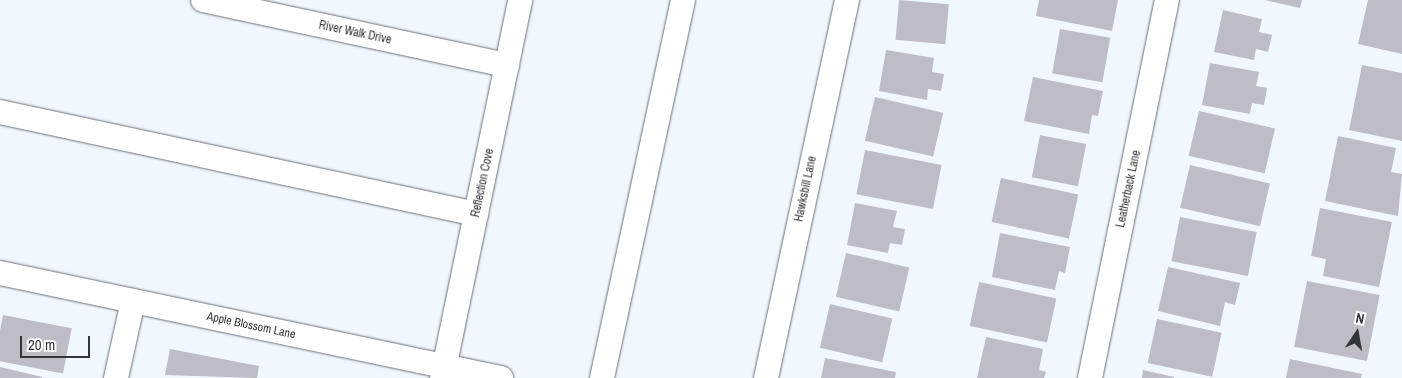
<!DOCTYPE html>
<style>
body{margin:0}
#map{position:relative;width:1402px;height:378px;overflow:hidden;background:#f1f7fe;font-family:"Archivo Narrow",sans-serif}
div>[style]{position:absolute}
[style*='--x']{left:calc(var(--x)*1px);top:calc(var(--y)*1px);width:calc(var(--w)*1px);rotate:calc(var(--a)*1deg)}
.building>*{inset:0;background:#bebcc4;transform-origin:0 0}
.roads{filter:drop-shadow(0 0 1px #6c7278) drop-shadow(0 0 1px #6c7278)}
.minor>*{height:24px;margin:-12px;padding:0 12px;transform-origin:12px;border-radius:12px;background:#fff}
span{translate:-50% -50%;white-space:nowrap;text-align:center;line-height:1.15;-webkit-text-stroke:5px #fff;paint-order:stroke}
.street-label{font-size:12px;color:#333638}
.north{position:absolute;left:1332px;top:308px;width:50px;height:50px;-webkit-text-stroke:4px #fff;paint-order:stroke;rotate:12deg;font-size:14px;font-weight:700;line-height:20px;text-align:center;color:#333638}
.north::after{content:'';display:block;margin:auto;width:18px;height:22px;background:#333638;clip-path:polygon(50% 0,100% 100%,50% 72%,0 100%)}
.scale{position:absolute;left:20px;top:336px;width:70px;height:22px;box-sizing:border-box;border:2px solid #333638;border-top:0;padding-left:6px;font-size:15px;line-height:18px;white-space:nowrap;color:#333638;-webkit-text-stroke:4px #fff;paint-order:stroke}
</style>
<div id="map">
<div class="building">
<i style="left:899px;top:0;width:50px;height:40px;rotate:5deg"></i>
<i style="clip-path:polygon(1039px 0,1118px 0,1112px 31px,1036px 16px)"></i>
<i style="clip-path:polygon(1265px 0,1302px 0,1300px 8px)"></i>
<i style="clip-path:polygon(1368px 0,1402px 0,1402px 54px,1358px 44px)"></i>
<i style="clip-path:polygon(1223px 10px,1262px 19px,1259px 32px,1272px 35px,1268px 52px,1256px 49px,1254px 60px,1214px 52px)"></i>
<i style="left:1060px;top:29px;width:51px;height:45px;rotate:10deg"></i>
<i style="clip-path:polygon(886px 50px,934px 58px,932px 72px,944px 74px,941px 91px,928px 89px,927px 100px,879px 91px)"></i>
<i style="clip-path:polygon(1210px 63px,1259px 72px,1256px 86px,1267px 88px,1264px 105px,1252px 103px,1250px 114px,1202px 105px)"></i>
<i style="clip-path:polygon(1362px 65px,1402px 73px,1402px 141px,1349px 130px)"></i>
<i style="clip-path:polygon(1033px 77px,1103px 91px,1098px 116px,1092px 115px,1089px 134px,1024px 121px)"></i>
<i style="left:875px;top:97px;width:70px;height:45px;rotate:13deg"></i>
<i style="left:1199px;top:111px;width:78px;height:46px;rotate:13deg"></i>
<i style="left:1040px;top:135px;width:47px;height:43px;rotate:11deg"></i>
<i style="clip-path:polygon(1338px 136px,1396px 148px,1391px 172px,1402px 174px,1398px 216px,1325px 201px)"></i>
<i style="left:865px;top:150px;width:78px;height:45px;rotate:11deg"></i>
<i style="left:1190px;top:165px;width:82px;height:44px;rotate:13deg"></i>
<i style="left:1001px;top:178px;width:79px;height:45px;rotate:12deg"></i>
<i style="clip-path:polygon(855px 203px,897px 211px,893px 227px,905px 229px,902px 245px,890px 243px,888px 253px,847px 245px)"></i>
<i style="clip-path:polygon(1320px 208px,1392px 222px,1379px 287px,1323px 276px,1326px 259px,1311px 256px)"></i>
<i style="left:1180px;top:217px;width:78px;height:45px;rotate:11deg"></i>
<i style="clip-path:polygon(1000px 233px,1070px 247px,1065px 273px,1059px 271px,1055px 290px,992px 277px)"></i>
<i style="left:846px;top:253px;width:65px;height:45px;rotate:13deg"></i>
<i style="clip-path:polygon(1168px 267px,1240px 283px,1235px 305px,1225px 302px,1220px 326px,1158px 311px)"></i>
<i style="left:1307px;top:281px;width:74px;height:67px;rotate:11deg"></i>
<i style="left:979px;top:282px;width:79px;height:45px;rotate:12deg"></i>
<i style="left:830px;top:304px;width:64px;height:45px;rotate:13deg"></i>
<i style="left:3px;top:315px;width:70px;height:46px;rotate:11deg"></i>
<i style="left:1157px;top:319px;width:66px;height:45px;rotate:12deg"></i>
<i style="clip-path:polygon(986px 337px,1043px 349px,1039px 370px,1046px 372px,1044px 378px,977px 378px)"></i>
<i style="clip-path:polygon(170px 349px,259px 366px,257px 378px,165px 375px)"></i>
<i style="clip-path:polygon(825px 358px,896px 372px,895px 378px,821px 378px)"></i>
<i style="clip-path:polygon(1290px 359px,1362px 374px,1361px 378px,1286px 378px)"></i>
<i style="clip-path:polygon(0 367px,42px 377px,42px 378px,0 378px)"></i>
<i style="clip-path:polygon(1143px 370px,1174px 377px,1174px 378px,1142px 378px)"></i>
</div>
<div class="roads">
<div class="minor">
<i style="--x:203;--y:0;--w:311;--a:12.1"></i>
<i style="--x:0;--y:112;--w:487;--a:12.1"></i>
<i style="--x:0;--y:273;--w:512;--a:11.84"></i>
<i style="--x:116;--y:378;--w:79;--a:-77.6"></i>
<i style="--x:442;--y:378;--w:386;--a:-78.3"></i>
<i style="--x:602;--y:378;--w:387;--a:-77.9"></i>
<i style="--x:766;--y:378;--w:387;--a:-77.9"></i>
<i style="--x:1090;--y:378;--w:386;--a:-78.5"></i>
</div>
</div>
<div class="street-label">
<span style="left:355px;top:33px;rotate:12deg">River Walk Drive</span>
<span style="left:483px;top:183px;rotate:-78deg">Reflection Cove</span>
<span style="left:806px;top:189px;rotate:-78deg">Hawksbill Lane</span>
<span style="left:1129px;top:189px;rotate:-78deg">Leatherback Lane</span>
<span style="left:251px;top:326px;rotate:12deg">Apple Blossom Lane</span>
</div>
<div class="north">N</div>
<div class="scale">20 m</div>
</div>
